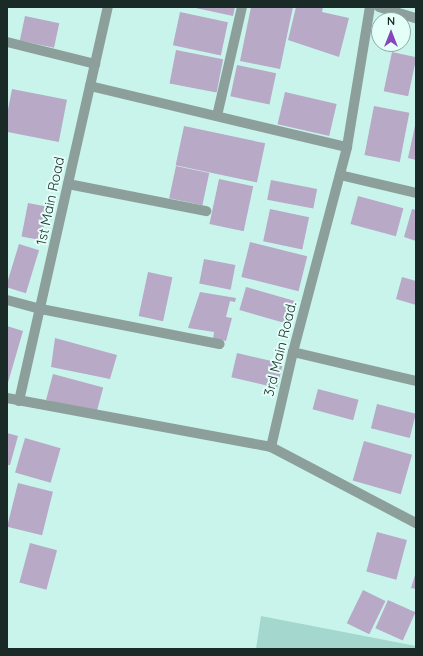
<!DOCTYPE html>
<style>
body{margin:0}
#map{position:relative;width:423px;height:656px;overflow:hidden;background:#c9f4ec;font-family:Quicksand,sans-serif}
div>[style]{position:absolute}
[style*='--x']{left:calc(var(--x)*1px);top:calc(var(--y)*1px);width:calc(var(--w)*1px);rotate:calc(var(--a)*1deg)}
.green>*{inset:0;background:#a4d7cd}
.building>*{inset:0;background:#b8a9c7;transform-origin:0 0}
.minor>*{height:10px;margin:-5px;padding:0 5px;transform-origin:5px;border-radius:5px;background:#8d9f9b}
span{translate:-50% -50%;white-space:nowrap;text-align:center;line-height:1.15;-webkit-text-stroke:4px #e4fef8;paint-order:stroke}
.street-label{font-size:14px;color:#192a27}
.frame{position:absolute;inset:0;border:8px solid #192a27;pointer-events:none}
.north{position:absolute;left:371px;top:12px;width:40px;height:40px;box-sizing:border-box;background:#e4fef8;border:1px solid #93a9a4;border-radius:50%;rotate:0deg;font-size:11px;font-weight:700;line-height:16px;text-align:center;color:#192a27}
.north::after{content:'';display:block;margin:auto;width:14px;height:18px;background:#8645ba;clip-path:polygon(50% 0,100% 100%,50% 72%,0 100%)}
</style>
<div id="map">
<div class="green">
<i style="clip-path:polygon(261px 616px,416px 646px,416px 649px,256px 649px)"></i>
</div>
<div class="building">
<i style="clip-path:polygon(191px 7px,235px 7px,233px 16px)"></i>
<i style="clip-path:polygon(251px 7px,293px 7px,280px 69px,240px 61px)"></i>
<i style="clip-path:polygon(296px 7px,323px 7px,322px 12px,349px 18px,339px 57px,288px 40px)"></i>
<i style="left:180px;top:12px;width:49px;height:34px;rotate:12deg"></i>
<i style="left:25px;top:16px;width:35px;height:25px;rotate:12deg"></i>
<i style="left:176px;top:50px;width:48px;height:34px;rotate:11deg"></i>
<i style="left:392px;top:52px;width:25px;height:40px;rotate:12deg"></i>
<i style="left:237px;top:65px;width:40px;height:32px;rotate:12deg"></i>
<i style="left:12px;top:89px;width:56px;height:43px;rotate:11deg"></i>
<i style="left:285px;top:92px;width:53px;height:33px;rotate:13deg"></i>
<i style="left:374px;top:106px;width:36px;height:50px;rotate:11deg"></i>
<i style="clip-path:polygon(416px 121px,416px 160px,408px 158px)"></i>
<i style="left:184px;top:126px;width:83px;height:40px;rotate:12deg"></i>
<i style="left:176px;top:166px;width:34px;height:33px;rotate:12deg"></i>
<i style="left:219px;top:179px;width:35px;height:46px;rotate:12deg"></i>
<i style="left:271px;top:180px;width:47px;height:20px;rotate:11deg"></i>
<i style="left:358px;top:196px;width:47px;height:29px;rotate:15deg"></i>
<i style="left:28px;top:203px;width:20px;height:34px;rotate:11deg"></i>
<i style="left:270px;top:209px;width:40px;height:33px;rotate:12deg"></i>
<i style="clip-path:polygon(412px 209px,416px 210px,416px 241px,404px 237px)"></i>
<i style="left:250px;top:242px;width:59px;height:36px;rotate:14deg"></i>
<i style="left:19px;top:244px;width:21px;height:45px;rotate:17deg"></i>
<i style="left:204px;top:259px;width:32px;height:25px;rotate:11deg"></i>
<i style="left:148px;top:272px;width:25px;height:45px;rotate:12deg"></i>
<i style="clip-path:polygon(402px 277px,416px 281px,416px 305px,396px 299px)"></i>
<i style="left:246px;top:287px;width:50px;height:24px;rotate:16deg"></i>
<i style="clip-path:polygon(200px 292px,236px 298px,235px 302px,230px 301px,226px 317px,232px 318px,226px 341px,213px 339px,214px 332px,188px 328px)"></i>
<i style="clip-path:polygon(7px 326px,23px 331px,7px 386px)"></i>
<i style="clip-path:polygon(55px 338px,117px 355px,110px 379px,51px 367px)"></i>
<i style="left:237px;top:353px;width:47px;height:25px;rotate:13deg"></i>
<i style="left:53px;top:374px;width:52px;height:27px;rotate:15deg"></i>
<i style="left:318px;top:389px;width:42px;height:21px;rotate:15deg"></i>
<i style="left:377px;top:404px;width:40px;height:25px;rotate:14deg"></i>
<i style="clip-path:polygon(7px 433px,18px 436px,10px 465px,7px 465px)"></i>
<i style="left:25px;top:438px;width:37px;height:36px;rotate:16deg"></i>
<i style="left:364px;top:441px;width:50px;height:41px;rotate:16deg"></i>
<i style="left:18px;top:483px;width:36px;height:45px;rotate:14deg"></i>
<i style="left:377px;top:532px;width:31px;height:41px;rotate:15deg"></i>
<i style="left:30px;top:543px;width:28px;height:41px;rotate:15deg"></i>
<i style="clip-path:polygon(416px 572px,416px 589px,411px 588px)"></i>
<i style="left:363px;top:590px;width:25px;height:37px;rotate:26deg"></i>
<i style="left:388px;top:600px;width:30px;height:31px;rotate:24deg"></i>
</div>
<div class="minor">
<i style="--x:379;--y:7;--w:39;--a:17"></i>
<i style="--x:7;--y:42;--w:91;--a:14"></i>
<i style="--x:90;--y:86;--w:264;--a:13.4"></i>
<i style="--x:217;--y:116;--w:112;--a:-77.1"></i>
<i style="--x:340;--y:175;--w:78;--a:13.3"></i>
<i style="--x:68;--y:184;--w:141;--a:11.1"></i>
<i style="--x:7;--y:300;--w:35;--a:15"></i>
<i style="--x:41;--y:309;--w:182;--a:11.1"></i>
<i style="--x:293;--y:352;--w:126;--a:13.3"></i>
<i style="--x:7;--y:398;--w:269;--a:10.5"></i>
<i style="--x:271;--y:447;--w:98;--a:-77"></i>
<i style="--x:293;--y:352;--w:212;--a:-75.2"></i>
<i style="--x:347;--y:147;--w:142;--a:-80.7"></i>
<i style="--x:19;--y:401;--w:404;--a:-77.3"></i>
<i style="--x:271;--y:447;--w:164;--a:27.7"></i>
</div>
<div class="street-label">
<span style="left:50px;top:201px;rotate:-78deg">1st Main Road</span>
<span style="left:280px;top:349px;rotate:-76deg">3rd Main Road.</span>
</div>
<div class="frame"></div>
<div class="north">N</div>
</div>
